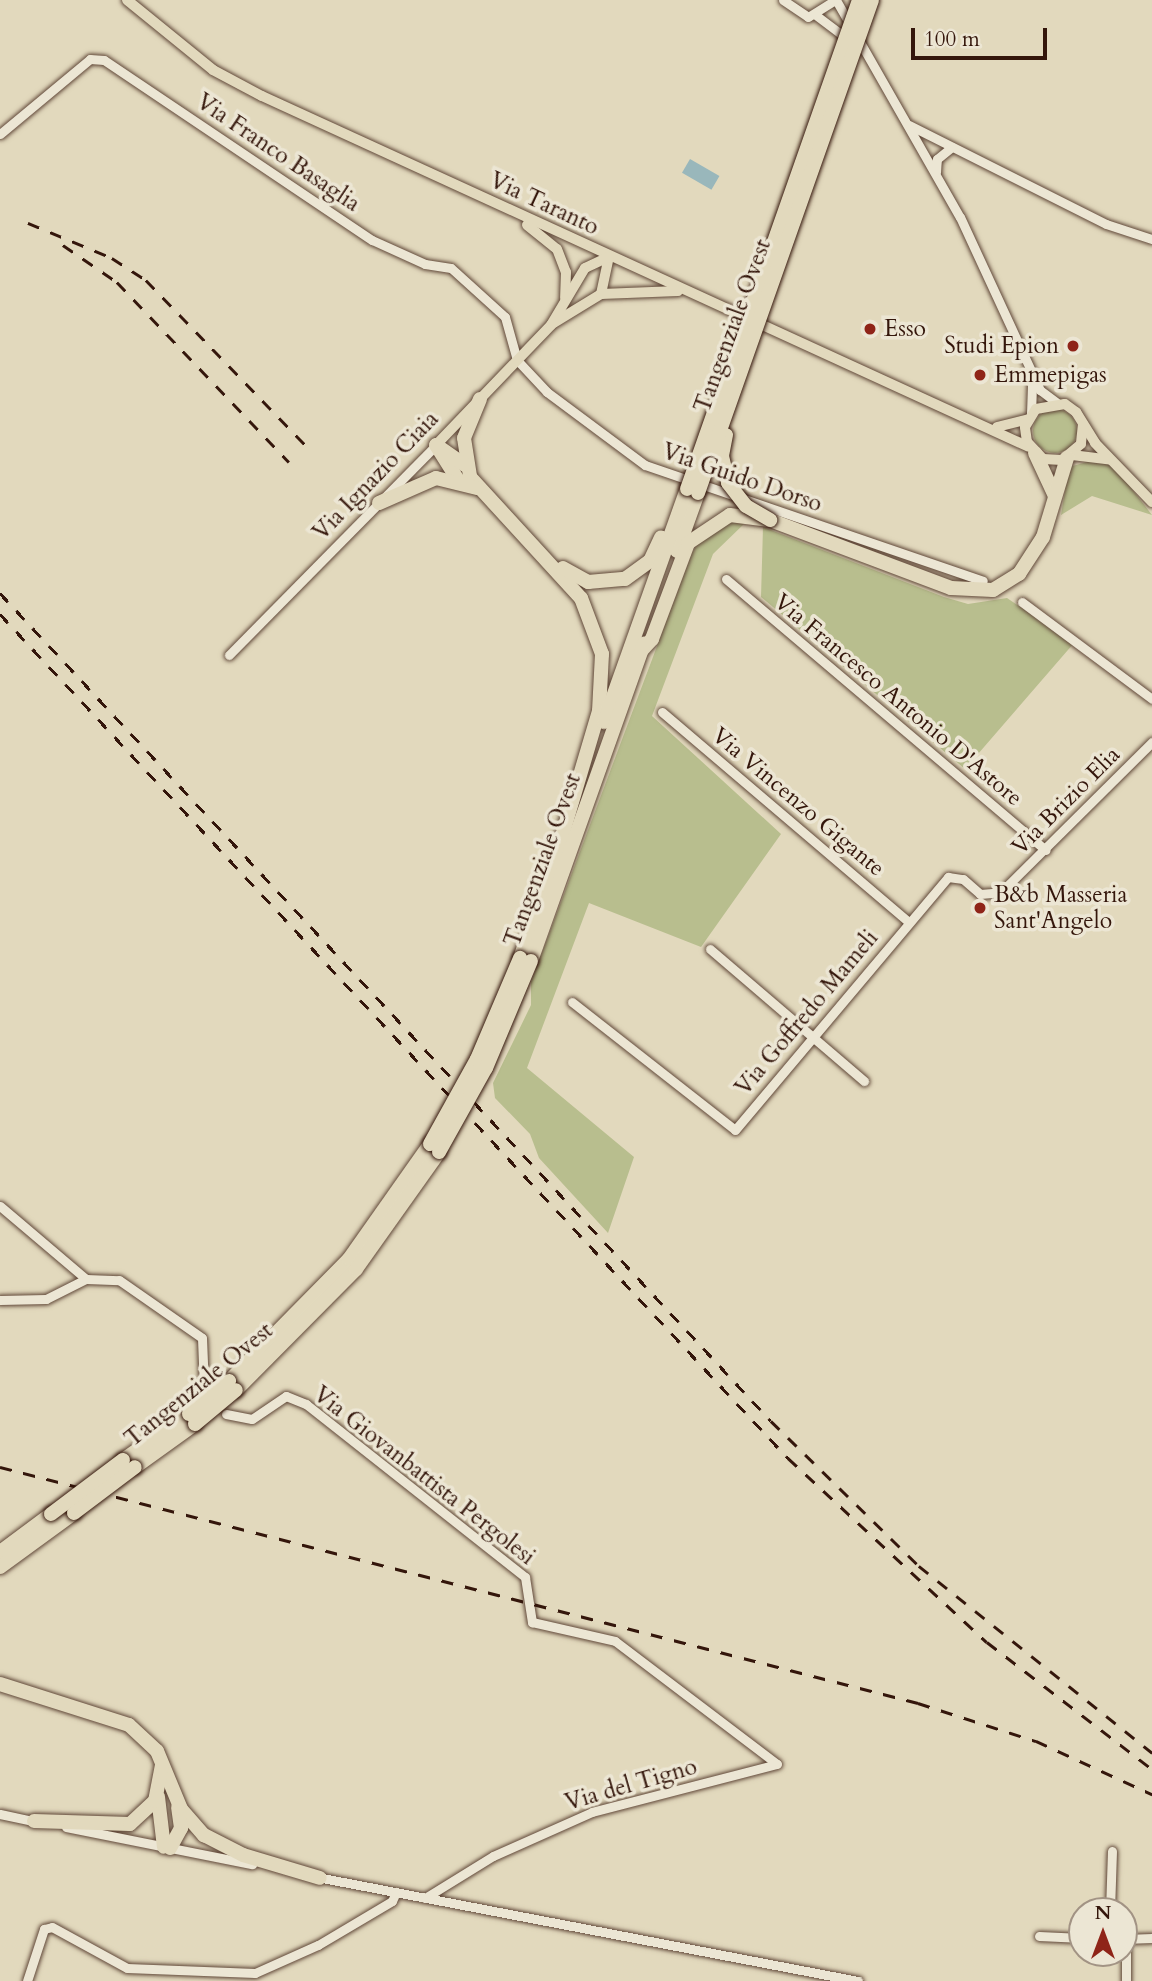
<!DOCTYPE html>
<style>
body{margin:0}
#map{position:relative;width:1152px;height:1981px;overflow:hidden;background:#e2d9bd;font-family:Cardo,serif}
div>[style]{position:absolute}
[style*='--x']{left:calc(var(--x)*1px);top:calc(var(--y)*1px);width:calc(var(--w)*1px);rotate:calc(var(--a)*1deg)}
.green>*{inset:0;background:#b8be8e}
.round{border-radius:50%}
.water>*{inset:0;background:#99b7bb;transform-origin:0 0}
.roads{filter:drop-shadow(0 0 2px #604738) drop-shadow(0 0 2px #604738)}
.minor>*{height:9px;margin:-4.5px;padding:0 4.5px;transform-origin:4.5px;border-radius:4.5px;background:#ece6d4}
.major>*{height:10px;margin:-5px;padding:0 5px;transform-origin:5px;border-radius:5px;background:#e2d9bd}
.highway>*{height:14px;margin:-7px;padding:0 7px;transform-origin:7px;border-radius:7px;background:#e2d9bd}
.rail>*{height:2.5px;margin-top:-1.25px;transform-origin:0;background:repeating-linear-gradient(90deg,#34160b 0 12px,transparent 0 24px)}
.bridges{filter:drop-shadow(0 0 2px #34160b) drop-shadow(0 0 2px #34160b)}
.highway-bridge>*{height:14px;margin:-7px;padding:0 7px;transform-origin:7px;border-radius:7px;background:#e2d9bd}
.dots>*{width:19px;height:19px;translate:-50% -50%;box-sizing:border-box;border:4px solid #ece6d4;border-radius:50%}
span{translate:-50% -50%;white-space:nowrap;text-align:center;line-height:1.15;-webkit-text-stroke:7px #ece6d4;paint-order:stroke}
.street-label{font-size:23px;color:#34160b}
.poi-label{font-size:23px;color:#34160b}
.left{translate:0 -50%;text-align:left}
.right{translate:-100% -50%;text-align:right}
.north{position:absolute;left:1068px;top:1897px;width:70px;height:70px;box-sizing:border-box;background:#ece6d4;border:2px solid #a29384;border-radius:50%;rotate:0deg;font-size:19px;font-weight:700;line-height:28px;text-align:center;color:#34160b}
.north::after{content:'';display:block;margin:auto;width:24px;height:32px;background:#8f2418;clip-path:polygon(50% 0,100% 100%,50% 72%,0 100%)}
.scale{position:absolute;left:911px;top:28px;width:136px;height:32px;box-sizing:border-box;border:4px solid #34160b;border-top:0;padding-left:9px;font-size:21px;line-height:24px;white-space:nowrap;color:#34160b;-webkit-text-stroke:5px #ece6d4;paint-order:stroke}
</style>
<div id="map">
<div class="green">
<i class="round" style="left:1033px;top:409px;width:44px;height:44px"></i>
<i style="clip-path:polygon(1101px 458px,1121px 475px,1152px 515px,1092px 496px,1061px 515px,1069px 467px)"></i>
<i style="clip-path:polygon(729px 522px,746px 522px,713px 554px,652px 716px,781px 834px,701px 947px,589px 903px,527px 1068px,634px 1157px,608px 1233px,539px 1158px,530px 1134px,495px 1098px,493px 1083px,531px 1005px,531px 982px,692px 553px,701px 538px)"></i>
<i style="clip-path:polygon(763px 527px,944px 597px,968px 604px,1007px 598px,1074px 643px,965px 769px,761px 597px)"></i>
</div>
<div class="water">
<i style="left:690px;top:159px;width:34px;height:16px;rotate:30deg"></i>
</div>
<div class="roads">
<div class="minor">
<i style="--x:783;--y:0;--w:30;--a:34"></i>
<i style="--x:808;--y:17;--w:32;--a:-32"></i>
<i style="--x:836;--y:0;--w:250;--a:60.3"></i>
<i style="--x:960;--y:217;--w:191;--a:65.2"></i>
<i style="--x:1040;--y:390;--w:21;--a:37"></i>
<i style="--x:817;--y:16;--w:39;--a:37"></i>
<i style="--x:909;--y:125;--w:220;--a:26.7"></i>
<i style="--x:1106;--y:224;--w:48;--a:18.1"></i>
<i style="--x:0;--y:134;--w:117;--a:-39.8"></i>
<i style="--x:90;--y:59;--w:14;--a:4"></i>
<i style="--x:104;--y:60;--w:323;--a:33.9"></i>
<i style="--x:372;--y:240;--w:58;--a:24.4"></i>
<i style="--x:425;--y:264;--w:26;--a:9"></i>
<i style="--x:451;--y:268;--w:73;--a:42.2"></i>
<i style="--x:505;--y:317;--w:45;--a:74.4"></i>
<i style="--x:517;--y:360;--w:44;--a:46.8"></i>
<i style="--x:547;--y:392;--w:122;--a:36.7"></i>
<i style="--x:645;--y:465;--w:357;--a:18.9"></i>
<i style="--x:936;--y:172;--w:13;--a:-86"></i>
<i style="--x:937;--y:159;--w:19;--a:-39"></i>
<i style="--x:1031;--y:414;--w:34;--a:-88"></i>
<i style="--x:726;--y:579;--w:419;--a:40.3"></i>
<i style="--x:1022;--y:602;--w:162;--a:36.7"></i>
<i style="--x:229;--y:655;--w:295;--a:-45.4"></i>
<i style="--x:662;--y:712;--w:323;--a:40.4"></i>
<i style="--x:710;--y:949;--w:203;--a:40.6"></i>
<i style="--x:572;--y:1002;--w:207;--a:38.1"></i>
<i style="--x:735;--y:1130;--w:331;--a:-49.9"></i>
<i style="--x:948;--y:877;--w:15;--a:8"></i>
<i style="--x:963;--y:879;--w:23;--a:41"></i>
<i style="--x:980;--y:894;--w:21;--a:-5"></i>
<i style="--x:1001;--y:892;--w:213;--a:-44.8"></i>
<i style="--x:0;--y:1206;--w:113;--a:40.3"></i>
<i style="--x:0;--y:1300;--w:46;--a:-1.2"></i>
<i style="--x:46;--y:1299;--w:45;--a:-26.6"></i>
<i style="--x:86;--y:1279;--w:33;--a:2"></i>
<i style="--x:119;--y:1280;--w:101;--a:34.9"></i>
<i style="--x:202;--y:1338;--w:49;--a:87.7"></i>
<i style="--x:226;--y:1414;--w:26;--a:11"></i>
<i style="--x:252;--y:1419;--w:41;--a:-34.1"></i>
<i style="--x:286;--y:1396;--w:22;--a:22"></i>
<i style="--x:306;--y:1404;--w:279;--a:38.3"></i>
<i style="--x:525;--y:1577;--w:46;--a:81.2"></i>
<i style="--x:532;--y:1622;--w:85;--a:12.9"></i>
<i style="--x:615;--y:1641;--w:203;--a:37.2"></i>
<i style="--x:777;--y:1764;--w:191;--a:165.5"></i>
<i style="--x:592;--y:1812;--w:108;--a:156"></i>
<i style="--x:493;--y:1856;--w:80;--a:148.3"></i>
<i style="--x:0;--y:1814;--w:40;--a:12"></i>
<i style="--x:66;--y:1827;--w:190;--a:11.3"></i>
<i style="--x:317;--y:1877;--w:551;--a:10.88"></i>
<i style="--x:1110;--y:1911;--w:60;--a:-88.1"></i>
<i style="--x:1039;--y:1936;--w:43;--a:2.7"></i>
<i style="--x:1124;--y:1939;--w:28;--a:-2"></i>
<i style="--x:1126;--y:1939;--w:42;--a:90"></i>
<i style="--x:27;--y:1981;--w:55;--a:-71.9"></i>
<i style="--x:44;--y:1929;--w:8;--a:-14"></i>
<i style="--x:52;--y:1927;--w:85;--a:28.7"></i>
<i style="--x:127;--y:1968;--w:128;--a:2.2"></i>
<i style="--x:255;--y:1973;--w:69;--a:-24"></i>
<i style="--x:318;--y:1945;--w:86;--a:-30.7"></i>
<i style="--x:392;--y:1901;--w:10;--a:-66"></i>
</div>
<div class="major">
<i style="--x:127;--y:0;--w:111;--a:39.1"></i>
<i style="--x:213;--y:70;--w:55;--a:28"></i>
<i style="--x:262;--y:96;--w:843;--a:24.59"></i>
<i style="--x:527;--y:225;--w:38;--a:39"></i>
<i style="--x:557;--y:249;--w:25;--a:69"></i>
<i style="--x:566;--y:272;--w:26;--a:92"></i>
<i style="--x:601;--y:294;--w:38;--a:-78"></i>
<i style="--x:552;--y:324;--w:57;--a:-31.5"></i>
<i style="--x:601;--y:294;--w:77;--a:-2.2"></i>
<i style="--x:1083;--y:424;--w:20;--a:96"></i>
<i style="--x:1081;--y:444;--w:25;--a:140"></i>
<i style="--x:1062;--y:460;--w:19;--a:-177"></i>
<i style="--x:1043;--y:459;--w:23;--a:-133"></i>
<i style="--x:1027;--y:442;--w:15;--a:-98"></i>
<i style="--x:1025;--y:427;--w:21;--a:-59"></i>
<i style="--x:1036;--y:409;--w:29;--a:-10"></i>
<i style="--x:1065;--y:404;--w:14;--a:36"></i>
<i style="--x:1076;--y:412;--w:36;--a:58"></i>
<i style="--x:1095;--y:443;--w:82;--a:46"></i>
<i style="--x:997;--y:427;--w:32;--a:-14"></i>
<i style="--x:436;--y:445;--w:166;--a:-46.2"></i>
<i style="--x:551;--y:325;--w:66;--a:-59.2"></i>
<i style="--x:585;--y:268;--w:26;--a:-25"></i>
<i style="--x:1072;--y:455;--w:38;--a:7"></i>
</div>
<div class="highway">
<i style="--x:480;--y:399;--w:42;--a:112.3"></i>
<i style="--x:464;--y:438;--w:39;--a:81"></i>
<i style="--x:470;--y:477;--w:164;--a:47.5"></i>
<i style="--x:581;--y:598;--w:60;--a:69.4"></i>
<i style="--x:602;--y:654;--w:57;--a:93"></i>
<i style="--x:599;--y:711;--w:159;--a:106.5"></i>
<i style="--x:1035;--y:453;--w:47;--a:65.1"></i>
<i style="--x:458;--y:480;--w:41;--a:-122.2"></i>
<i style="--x:436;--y:445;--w:35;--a:35"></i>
<i style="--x:379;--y:503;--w:62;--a:-23.7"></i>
<i style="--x:436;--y:478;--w:42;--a:13.7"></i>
<i style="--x:677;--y:551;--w:62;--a:-70.1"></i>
<i style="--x:563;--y:568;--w:29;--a:29"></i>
<i style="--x:588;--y:582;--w:37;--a:-5"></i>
<i style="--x:625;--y:579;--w:31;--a:-36"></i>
<i style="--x:650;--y:561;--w:26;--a:-65"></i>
<i style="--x:641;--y:651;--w:16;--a:-47"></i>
<i style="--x:652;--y:639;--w:103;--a:-69.4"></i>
<i style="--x:688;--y:543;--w:50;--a:-33.7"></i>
<i style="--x:730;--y:515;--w:40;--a:7.1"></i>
<i style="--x:770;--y:520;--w:193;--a:20.6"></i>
<i style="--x:951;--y:588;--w:42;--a:2.7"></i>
<i style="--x:993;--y:590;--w:31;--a:-32"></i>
<i style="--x:1019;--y:574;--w:44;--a:-57"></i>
<i style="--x:1043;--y:537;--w:83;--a:-73.1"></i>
<i style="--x:604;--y:722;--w:247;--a:-70.4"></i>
<i style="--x:520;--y:958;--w:107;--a:-70.4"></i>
<i style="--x:531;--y:961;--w:337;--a:-70.4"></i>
<i style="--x:229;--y:1381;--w:171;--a:-45.5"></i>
<i style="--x:349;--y:1259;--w:141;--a:-54.8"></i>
<i style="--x:236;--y:1390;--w:170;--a:-45.2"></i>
<i style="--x:356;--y:1269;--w:143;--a:-54.6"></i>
<i style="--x:123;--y:1460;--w:80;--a:-34.9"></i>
<i style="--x:135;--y:1467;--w:74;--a:-35.6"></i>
<i style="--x:0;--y:1552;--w:64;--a:-36.7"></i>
<i style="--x:0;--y:1567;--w:92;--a:-36.1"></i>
<i style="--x:0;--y:1684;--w:135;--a:17.6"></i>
<i style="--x:129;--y:1725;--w:38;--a:43"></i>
<i style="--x:157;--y:1751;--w:63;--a:67.5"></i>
<i style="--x:181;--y:1809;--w:35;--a:49"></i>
<i style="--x:204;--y:1835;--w:44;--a:27.1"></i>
<i style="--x:243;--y:1855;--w:80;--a:16.6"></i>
<i style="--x:158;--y:1797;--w:50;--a:83.2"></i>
<i style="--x:34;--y:1821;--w:96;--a:1.8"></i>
<i style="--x:130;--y:1824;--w:34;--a:-43"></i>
<i style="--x:155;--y:1801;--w:36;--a:-79"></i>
<i style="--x:170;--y:1848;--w:23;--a:-61"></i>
<i style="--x:181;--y:1828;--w:21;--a:-98"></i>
</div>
</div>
<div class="rail">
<i style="--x:28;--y:223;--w:91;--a:22.6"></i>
<i style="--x:112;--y:258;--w:40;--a:32.9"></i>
<i style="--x:146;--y:280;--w:232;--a:46"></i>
<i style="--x:63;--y:245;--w:65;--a:34.4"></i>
<i style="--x:117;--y:282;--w:249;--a:46.3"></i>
<i style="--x:0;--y:593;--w:1131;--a:47.04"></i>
<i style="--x:771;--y:1421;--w:207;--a:44.4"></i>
<i style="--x:919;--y:1566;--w:299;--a:38.7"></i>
<i style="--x:0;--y:614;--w:1155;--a:46.97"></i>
<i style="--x:788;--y:1458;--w:271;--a:42.8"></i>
<i style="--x:987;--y:1642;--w:208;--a:37.6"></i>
<i style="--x:0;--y:1467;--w:948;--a:14.42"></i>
<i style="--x:918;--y:1703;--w:124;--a:17.9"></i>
<i style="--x:1036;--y:1741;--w:128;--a:24.6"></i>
</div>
<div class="bridges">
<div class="highway-bridge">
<i style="--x:726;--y:435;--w:21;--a:101"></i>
<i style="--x:722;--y:456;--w:28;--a:77"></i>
<i style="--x:728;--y:483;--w:29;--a:52"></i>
<i style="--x:746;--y:506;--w:28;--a:30"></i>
<i style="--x:687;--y:489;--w:518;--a:-70.62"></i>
<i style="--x:698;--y:493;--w:523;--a:-70.56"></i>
<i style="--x:430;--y:1144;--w:97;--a:-61.1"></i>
<i style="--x:477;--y:1059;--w:110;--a:-66.9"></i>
<i style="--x:439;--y:1152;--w:96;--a:-60.8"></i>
<i style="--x:486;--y:1068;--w:116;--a:-67.2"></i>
<i style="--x:189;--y:1414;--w:52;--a:-39.5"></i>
<i style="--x:195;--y:1424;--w:53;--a:-39.7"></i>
<i style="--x:74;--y:1513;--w:76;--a:-37"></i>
<i style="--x:51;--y:1514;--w:90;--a:-36.9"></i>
</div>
</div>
<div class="dots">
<i style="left:870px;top:329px;background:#8f2418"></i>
<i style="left:1073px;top:346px;background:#8f2418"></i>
<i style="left:980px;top:375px;background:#8f2418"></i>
<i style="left:980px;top:908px;background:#8f2418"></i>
</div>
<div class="street-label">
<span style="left:278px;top:153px;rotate:34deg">Via Franco Basaglia</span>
<span style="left:544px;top:204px;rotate:25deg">Via Taranto</span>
<span style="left:733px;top:326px;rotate:-70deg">Tangenziale Ovest</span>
<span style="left:376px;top:476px;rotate:-46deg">Via Ignazio Ciaia</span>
<span style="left:742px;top:478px;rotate:19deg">Via Guido Dorso</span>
<span style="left:898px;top:700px;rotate:40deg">Via Francesco Antonio D'Astore</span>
<span style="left:1066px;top:801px;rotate:-45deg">Via Brizio Elia</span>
<span style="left:798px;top:802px;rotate:40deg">Via Vincenzo Gigante</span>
<span style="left:543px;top:860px;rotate:-70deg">Tangenziale Ovest</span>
<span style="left:807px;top:1013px;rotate:-50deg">Via Goffredo Mameli</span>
<span style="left:199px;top:1385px;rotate:-39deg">Tangenziale Ovest</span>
<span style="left:424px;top:1476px;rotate:38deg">Via Giovanbattista Pergolesi</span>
<span style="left:631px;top:1785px;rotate:-16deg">Via del Tigno</span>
</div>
<div class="poi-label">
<span class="left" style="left:884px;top:329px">Esso</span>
<span class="right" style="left:1059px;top:346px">Studi Epion</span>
<span class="left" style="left:994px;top:375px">Emmepigas</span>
<span class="left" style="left:994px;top:908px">B&amp;b Masseria<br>Sant'Angelo</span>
</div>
<div class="north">N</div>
<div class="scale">100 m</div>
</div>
